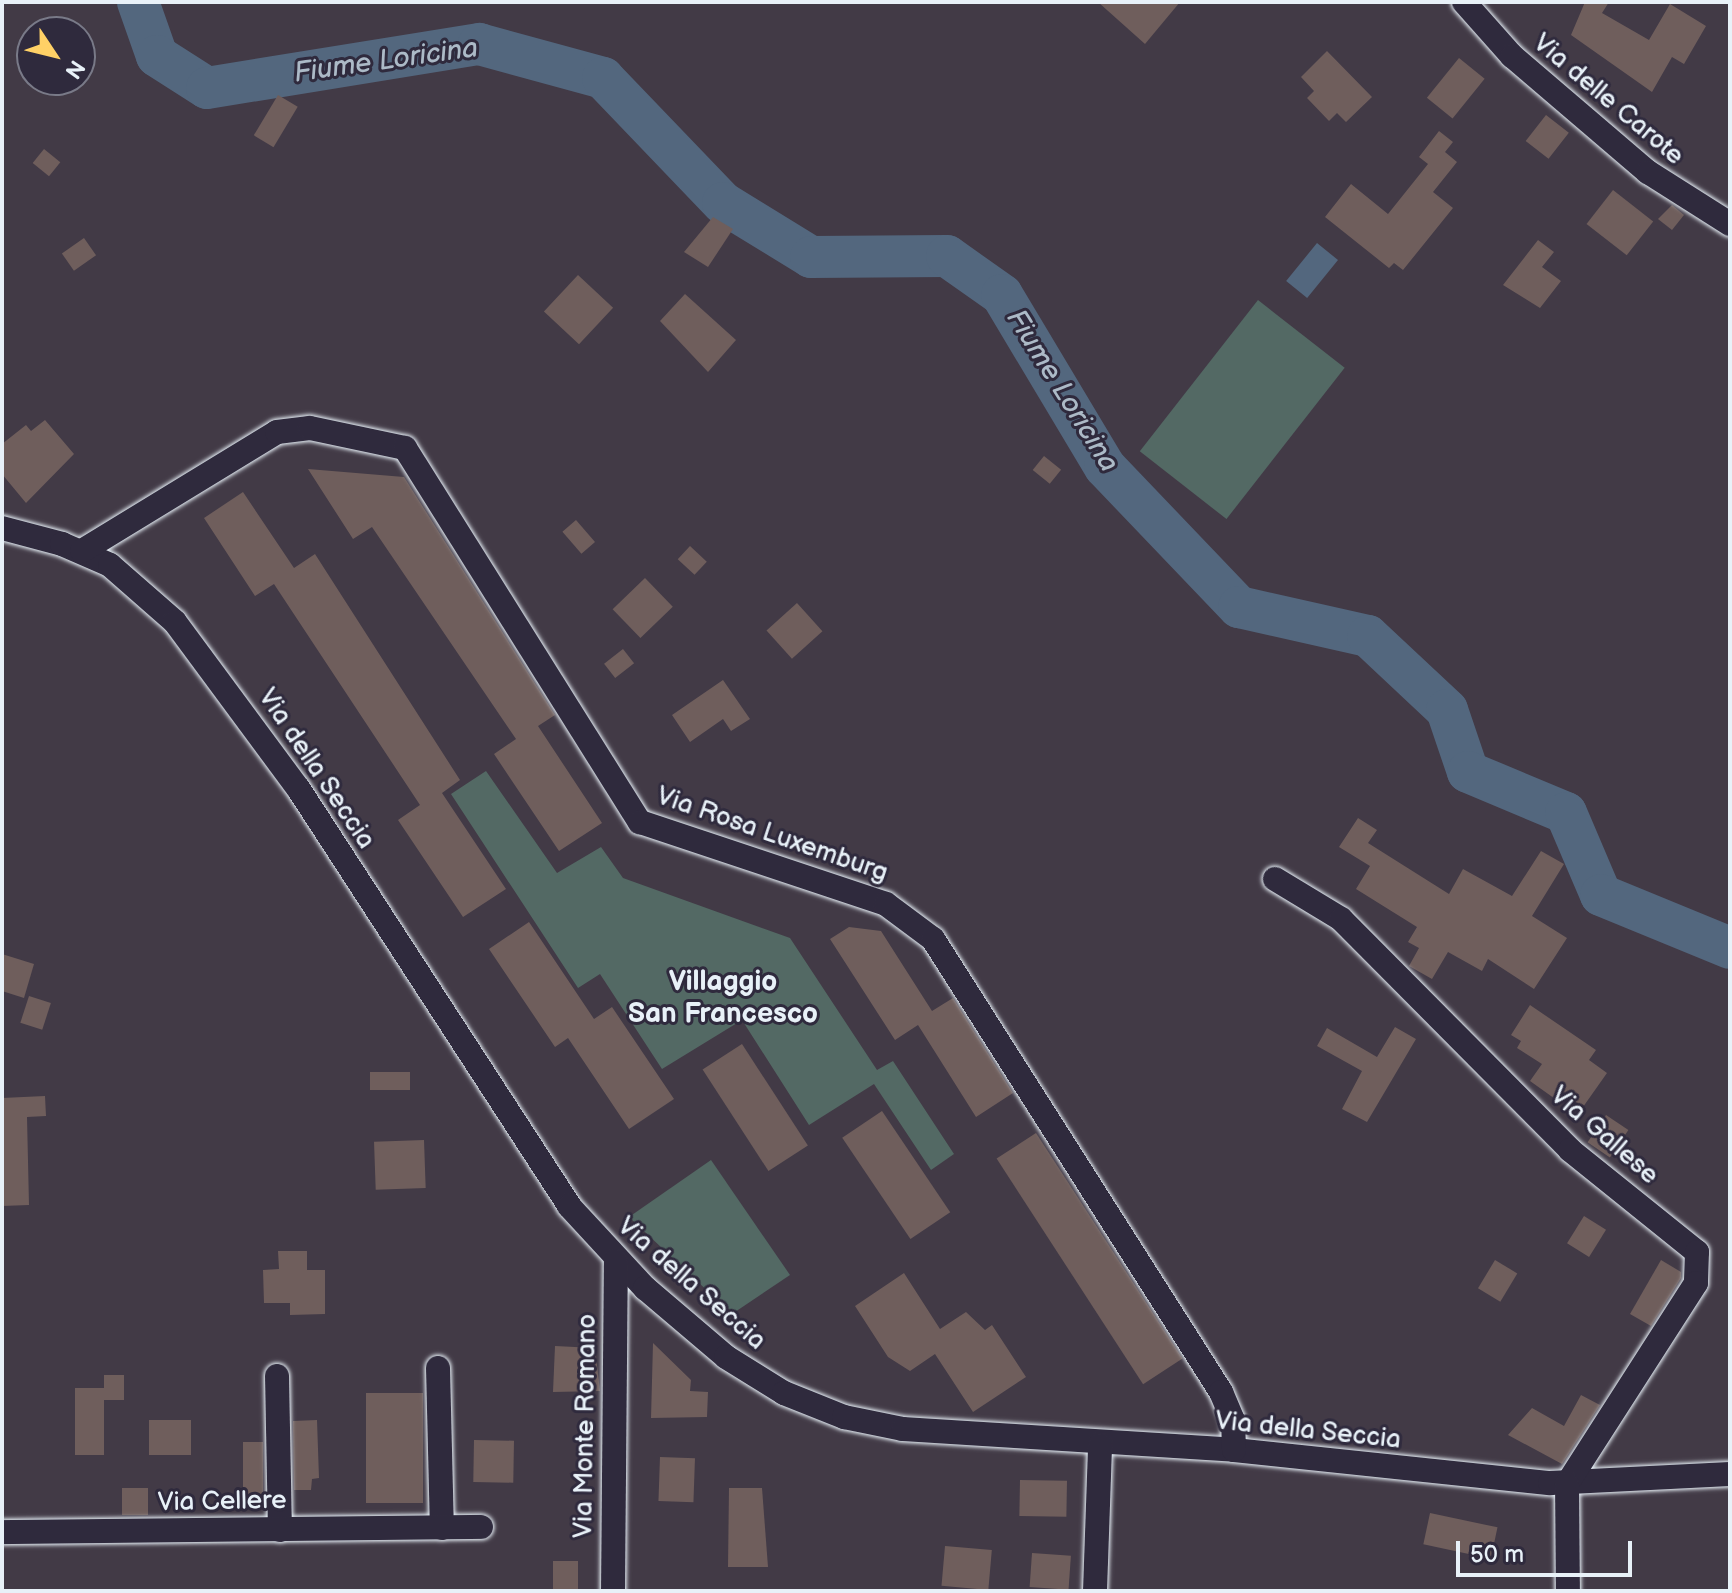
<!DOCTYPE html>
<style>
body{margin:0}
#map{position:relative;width:1732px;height:1593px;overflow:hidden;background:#423a46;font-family:"Balsamiq Sans",sans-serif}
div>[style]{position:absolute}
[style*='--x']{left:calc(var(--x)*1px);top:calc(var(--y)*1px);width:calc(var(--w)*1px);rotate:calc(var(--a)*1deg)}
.green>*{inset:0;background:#536964;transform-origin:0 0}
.water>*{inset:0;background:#53677e;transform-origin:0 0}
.river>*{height:42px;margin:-21px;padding:0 21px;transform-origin:21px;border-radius:21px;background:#53677e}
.building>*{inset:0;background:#6f5e5c;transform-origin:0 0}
.roads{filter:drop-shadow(0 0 2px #e8f1f8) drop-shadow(0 0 2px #e8f1f8)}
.minor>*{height:24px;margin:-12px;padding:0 12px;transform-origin:12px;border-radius:12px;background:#2f2a3d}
span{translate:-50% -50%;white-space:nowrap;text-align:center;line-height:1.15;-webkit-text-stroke:6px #2f2a3d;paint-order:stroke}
.street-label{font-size:26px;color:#e8f1f8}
.water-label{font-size:28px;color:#acbac7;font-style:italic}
.neighbourhood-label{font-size:28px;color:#e8f1f8;font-weight:700}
.frame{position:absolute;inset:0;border:4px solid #e8f1f8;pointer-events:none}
.north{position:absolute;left:16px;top:16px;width:80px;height:80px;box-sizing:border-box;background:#2f2a3d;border:2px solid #797a88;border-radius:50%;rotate:125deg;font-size:22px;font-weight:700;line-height:32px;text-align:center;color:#e8f1f8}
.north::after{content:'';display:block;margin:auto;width:28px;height:36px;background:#ffd166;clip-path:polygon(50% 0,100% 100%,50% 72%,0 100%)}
.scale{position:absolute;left:1456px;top:1541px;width:176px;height:36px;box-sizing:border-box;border:4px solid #e8f1f8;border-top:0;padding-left:10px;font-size:24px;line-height:28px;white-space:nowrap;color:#e8f1f8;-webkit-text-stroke:6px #2f2a3d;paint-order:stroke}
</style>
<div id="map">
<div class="green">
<i style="left:1258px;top:300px;width:110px;height:192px;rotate:38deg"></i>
<i style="clip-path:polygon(486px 771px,557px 873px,601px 847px,623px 878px,790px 938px,877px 1070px,893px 1061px,954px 1154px,931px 1170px,874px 1084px,809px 1125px,742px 1020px,662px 1069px,600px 974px,578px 988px,451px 794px)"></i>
<i style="clip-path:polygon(711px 1160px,790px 1275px,732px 1314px,629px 1217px)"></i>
</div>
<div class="water">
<i style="left:1317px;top:243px;width:27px;height:49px;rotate:39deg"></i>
</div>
<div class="river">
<i style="--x:138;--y:2;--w:57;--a:70.6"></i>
<i style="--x:157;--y:56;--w:59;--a:32.6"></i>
<i style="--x:207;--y:88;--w:276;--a:-9.2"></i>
<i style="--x:479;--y:44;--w:129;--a:15.3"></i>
<i style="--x:603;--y:78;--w:173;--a:46.2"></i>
<i style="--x:723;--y:203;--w:103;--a:31.5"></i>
<i style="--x:811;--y:257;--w:136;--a:-0.4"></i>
<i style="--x:947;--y:256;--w:67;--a:35.3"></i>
<i style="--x:1002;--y:295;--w:200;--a:59.1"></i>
<i style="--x:1105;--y:467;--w:194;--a:46.3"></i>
<i style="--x:1239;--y:607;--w:132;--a:12.7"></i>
<i style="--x:1368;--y:636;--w:108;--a:43.1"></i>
<i style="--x:1447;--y:710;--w:65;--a:71.3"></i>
<i style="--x:1468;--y:772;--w:106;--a:22.7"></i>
<i style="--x:1566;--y:813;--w:89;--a:66.9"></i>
<i style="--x:1601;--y:895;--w:139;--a:22.3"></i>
</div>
<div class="building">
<i style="clip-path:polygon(1098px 2px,1180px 2px,1145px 44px)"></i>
<i style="clip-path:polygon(1585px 2px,1609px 2px,1602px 13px,1649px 40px,1670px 4px,1706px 26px,1684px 64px,1672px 57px,1652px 92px,1571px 35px)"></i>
<i style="clip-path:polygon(1327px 51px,1372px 97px,1346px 122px,1337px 113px,1329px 121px,1307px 98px,1314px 91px,1301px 77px)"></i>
<i style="left:1459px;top:58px;width:33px;height:51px;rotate:39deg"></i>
<i style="left:278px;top:95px;width:23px;height:47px;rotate:31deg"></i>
<i style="left:1546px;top:115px;width:29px;height:33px;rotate:38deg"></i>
<i style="clip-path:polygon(1439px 131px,1453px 142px,1445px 152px,1457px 162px,1433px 192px,1453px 208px,1403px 270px,1394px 263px,1389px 268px,1325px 217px,1351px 184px,1388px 214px,1428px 164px,1419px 157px)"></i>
<i style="left:44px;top:149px;width:21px;height:18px;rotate:39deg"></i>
<i style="left:1613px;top:190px;width:51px;height:43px;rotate:38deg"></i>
<i style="clip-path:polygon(1672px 205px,1684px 215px,1672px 230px,1658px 219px)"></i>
<i style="clip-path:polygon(713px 217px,733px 229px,708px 267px,684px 252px)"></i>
<i style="left:84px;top:238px;width:21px;height:27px;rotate:55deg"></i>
<i style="clip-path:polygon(1538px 240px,1554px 252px,1542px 267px,1561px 281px,1540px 308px,1503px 285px)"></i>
<i style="left:578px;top:275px;width:48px;height:50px;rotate:43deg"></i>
<i style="clip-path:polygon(685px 294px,736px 340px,708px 372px,660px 321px)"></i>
<i style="clip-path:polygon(45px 420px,74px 454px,26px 503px,2px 474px,2px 444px,26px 425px,31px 431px)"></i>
<i style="left:1044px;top:456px;width:22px;height:18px;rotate:39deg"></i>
<i style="clip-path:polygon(308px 469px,404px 477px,555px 715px,538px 726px,602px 823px,559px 851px,494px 754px,516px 739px,372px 527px,353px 539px)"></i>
<i style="clip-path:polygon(243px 492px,294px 568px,315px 554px,460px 780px,442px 793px,506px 889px,463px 917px,398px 820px,420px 805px,274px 584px,255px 596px,204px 518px)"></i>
<i style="left:576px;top:520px;width:29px;height:18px;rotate:49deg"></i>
<i style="left:690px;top:546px;width:23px;height:18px;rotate:43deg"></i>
<i style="left:645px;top:578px;width:40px;height:45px;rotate:46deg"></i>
<i style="left:797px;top:603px;width:38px;height:41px;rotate:48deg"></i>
<i style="left:623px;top:649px;width:18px;height:24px;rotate:52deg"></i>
<i style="clip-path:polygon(723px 680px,750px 719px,731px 731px,723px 719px,690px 742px,672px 715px)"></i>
<i style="clip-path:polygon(1358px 818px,1377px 830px,1368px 843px,1449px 894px,1463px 869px,1512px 896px,1541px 851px,1564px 864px,1532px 916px,1567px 938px,1534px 989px,1488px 959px,1482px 971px,1448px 952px,1432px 979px,1409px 966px,1419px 948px,1408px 942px,1417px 927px,1356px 889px,1370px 866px,1339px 847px)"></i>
<i style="clip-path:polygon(529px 922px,594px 1019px,612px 1007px,674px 1099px,629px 1129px,568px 1038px,555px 1047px,489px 949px)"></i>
<i style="clip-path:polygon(849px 927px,881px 931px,932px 1011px,953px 998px,1013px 1093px,976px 1117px,918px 1025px,895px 1040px,830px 939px)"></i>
<i style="clip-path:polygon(2px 954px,34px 964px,24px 998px,2px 991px)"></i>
<i style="left:29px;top:996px;width:23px;height:28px;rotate:18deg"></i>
<i style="clip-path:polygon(1530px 1005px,1596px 1050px,1589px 1060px,1607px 1073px,1583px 1107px,1563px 1093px,1558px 1101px,1530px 1081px,1542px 1064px,1517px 1048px,1521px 1041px,1511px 1035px)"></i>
<i style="clip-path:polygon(1395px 1027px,1416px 1039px,1367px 1122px,1342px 1109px,1362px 1071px,1317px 1046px,1327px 1028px,1377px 1057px)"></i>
<i style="left:742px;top:1044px;width:121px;height:47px;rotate:57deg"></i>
<i style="left:370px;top:1072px;width:40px;height:18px"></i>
<i style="clip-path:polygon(45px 1096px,46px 1116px,27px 1117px,29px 1205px,2px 1206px,2px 1098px)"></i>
<i style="left:882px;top:1111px;width:122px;height:48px;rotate:56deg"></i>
<i style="left:1606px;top:1115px;width:27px;height:33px;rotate:34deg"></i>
<i style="left:1036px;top:1133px;width:269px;height:47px;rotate:57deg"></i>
<i style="left:424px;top:1140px;width:48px;height:50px;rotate:88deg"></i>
<i style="left:1584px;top:1216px;width:26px;height:32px;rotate:32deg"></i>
<i style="clip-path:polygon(278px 1251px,307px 1251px,307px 1270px,325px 1270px,325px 1314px,290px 1315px,290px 1303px,264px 1303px,263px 1270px,279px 1269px)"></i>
<i style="left:1495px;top:1260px;width:26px;height:33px;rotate:31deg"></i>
<i style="clip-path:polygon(1661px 1260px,1681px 1272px,1681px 1278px,1651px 1326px,1630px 1314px)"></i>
<i style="clip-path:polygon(904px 1273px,940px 1329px,966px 1312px,985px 1330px,992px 1325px,1026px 1377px,973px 1412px,935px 1354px,910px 1371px,888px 1357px,855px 1306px)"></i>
<i style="clip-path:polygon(653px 1343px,691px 1380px,690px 1391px,708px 1392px,707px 1417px,651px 1418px)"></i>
<i style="clip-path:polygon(555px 1346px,595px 1348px,600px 1391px,553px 1392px)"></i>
<i style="clip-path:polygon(104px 1375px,124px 1375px,124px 1400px,104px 1400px,104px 1455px,75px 1455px,75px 1388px,104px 1388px)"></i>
<i style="left:366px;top:1393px;width:57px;height:110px"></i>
<i style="clip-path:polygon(1581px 1395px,1600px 1405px,1562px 1464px,1508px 1435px,1532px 1408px,1564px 1426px)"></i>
<i style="left:149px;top:1420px;width:42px;height:35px"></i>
<i style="clip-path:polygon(317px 1420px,319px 1478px,312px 1479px,311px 1490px,294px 1490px,293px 1421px)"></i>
<i style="left:474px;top:1440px;width:40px;height:42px;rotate:1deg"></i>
<i style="left:243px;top:1442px;width:20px;height:66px"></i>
<i style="left:660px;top:1457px;width:35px;height:44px;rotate:2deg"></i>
<i style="left:1020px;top:1480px;width:47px;height:36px;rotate:1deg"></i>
<i style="left:148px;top:1488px;width:27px;height:26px;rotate:90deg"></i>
<i style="clip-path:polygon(729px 1488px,762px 1488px,768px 1567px,728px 1567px)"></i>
<i style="left:1430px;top:1513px;width:69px;height:32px;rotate:12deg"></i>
<i style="left:945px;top:1546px;width:47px;height:40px;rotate:5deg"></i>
<i style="left:1032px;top:1553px;width:39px;height:34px;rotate:4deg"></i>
<i style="left:553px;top:1561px;width:25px;height:30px"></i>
</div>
<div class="roads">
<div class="minor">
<i style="--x:1464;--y:2;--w:72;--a:48.4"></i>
<i style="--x:1512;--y:56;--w:179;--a:40.5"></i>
<i style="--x:1648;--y:172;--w:97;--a:32.4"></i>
<i style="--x:2;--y:528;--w:62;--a:14.9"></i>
<i style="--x:62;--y:544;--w:52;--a:23.6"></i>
<i style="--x:110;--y:565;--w:86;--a:41.2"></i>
<i style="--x:175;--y:622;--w:207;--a:53.5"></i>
<i style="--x:298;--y:788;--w:498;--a:57"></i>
<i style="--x:569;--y:1206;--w:112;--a:47.2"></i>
<i style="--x:645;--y:1288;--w:106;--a:40.4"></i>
<i style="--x:726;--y:1357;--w:68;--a:31.8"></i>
<i style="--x:784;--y:1393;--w:65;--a:21.8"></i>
<i style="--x:844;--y:1417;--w:60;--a:11.5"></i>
<i style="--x:903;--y:1429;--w:332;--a:3.6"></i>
<i style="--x:1234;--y:1450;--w:318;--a:6"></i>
<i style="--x:1550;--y:1483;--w:180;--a:-2.9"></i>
<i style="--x:82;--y:551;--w:228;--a:-31.4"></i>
<i style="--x:277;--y:432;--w:33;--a:-7"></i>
<i style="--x:310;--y:428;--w:97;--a:11.9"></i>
<i style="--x:405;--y:448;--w:442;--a:57.9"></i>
<i style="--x:640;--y:822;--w:259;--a:18.4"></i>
<i style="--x:886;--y:904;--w:59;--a:36.7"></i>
<i style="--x:933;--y:939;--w:537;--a:57.55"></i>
<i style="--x:1221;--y:1392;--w:30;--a:67"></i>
<i style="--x:1233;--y:1420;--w:30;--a:88"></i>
<i style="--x:1275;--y:879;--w:77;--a:31.2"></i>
<i style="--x:1341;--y:919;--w:325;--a:45.2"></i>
<i style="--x:1570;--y:1150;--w:163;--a:38.8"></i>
<i style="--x:1697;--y:1252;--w:31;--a:92"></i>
<i style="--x:1696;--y:1283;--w:239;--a:122.7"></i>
<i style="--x:1567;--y:1484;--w:107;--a:89.5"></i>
<i style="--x:438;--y:1368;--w:160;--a:88.6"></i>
<i style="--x:277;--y:1376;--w:154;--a:88.9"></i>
<i style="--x:2;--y:1532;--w:479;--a:-0.6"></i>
<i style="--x:613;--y:1591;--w:330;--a:-89.5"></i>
<i style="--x:1095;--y:1591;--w:146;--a:-88"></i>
</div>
</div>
<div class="street-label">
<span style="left:1608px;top:100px;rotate:40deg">Via delle Carote</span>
<span style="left:316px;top:769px;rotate:56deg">Via della Seccia</span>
<span style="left:772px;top:835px;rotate:19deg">Via Rosa Luxemburg</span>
<span style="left:1604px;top:1136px;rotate:41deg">Via Gallese</span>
<span style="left:691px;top:1284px;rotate:41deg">Via della Seccia</span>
<span style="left:586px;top:1426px;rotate:-89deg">Via Monte Romano</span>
<span style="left:1308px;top:1431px;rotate:6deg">Via della Seccia</span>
<span style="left:222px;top:1502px;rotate:-1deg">Via Cellere</span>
</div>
<div class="water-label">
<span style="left:386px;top:61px;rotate:-8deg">Fiume Loricina</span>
<span style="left:1062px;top:391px;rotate:58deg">Fiume Loricina</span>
</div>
<div class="neighbourhood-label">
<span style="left:723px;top:998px">Villaggio<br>San Francesco</span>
</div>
<div class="frame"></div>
<div class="north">N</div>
<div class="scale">50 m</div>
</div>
